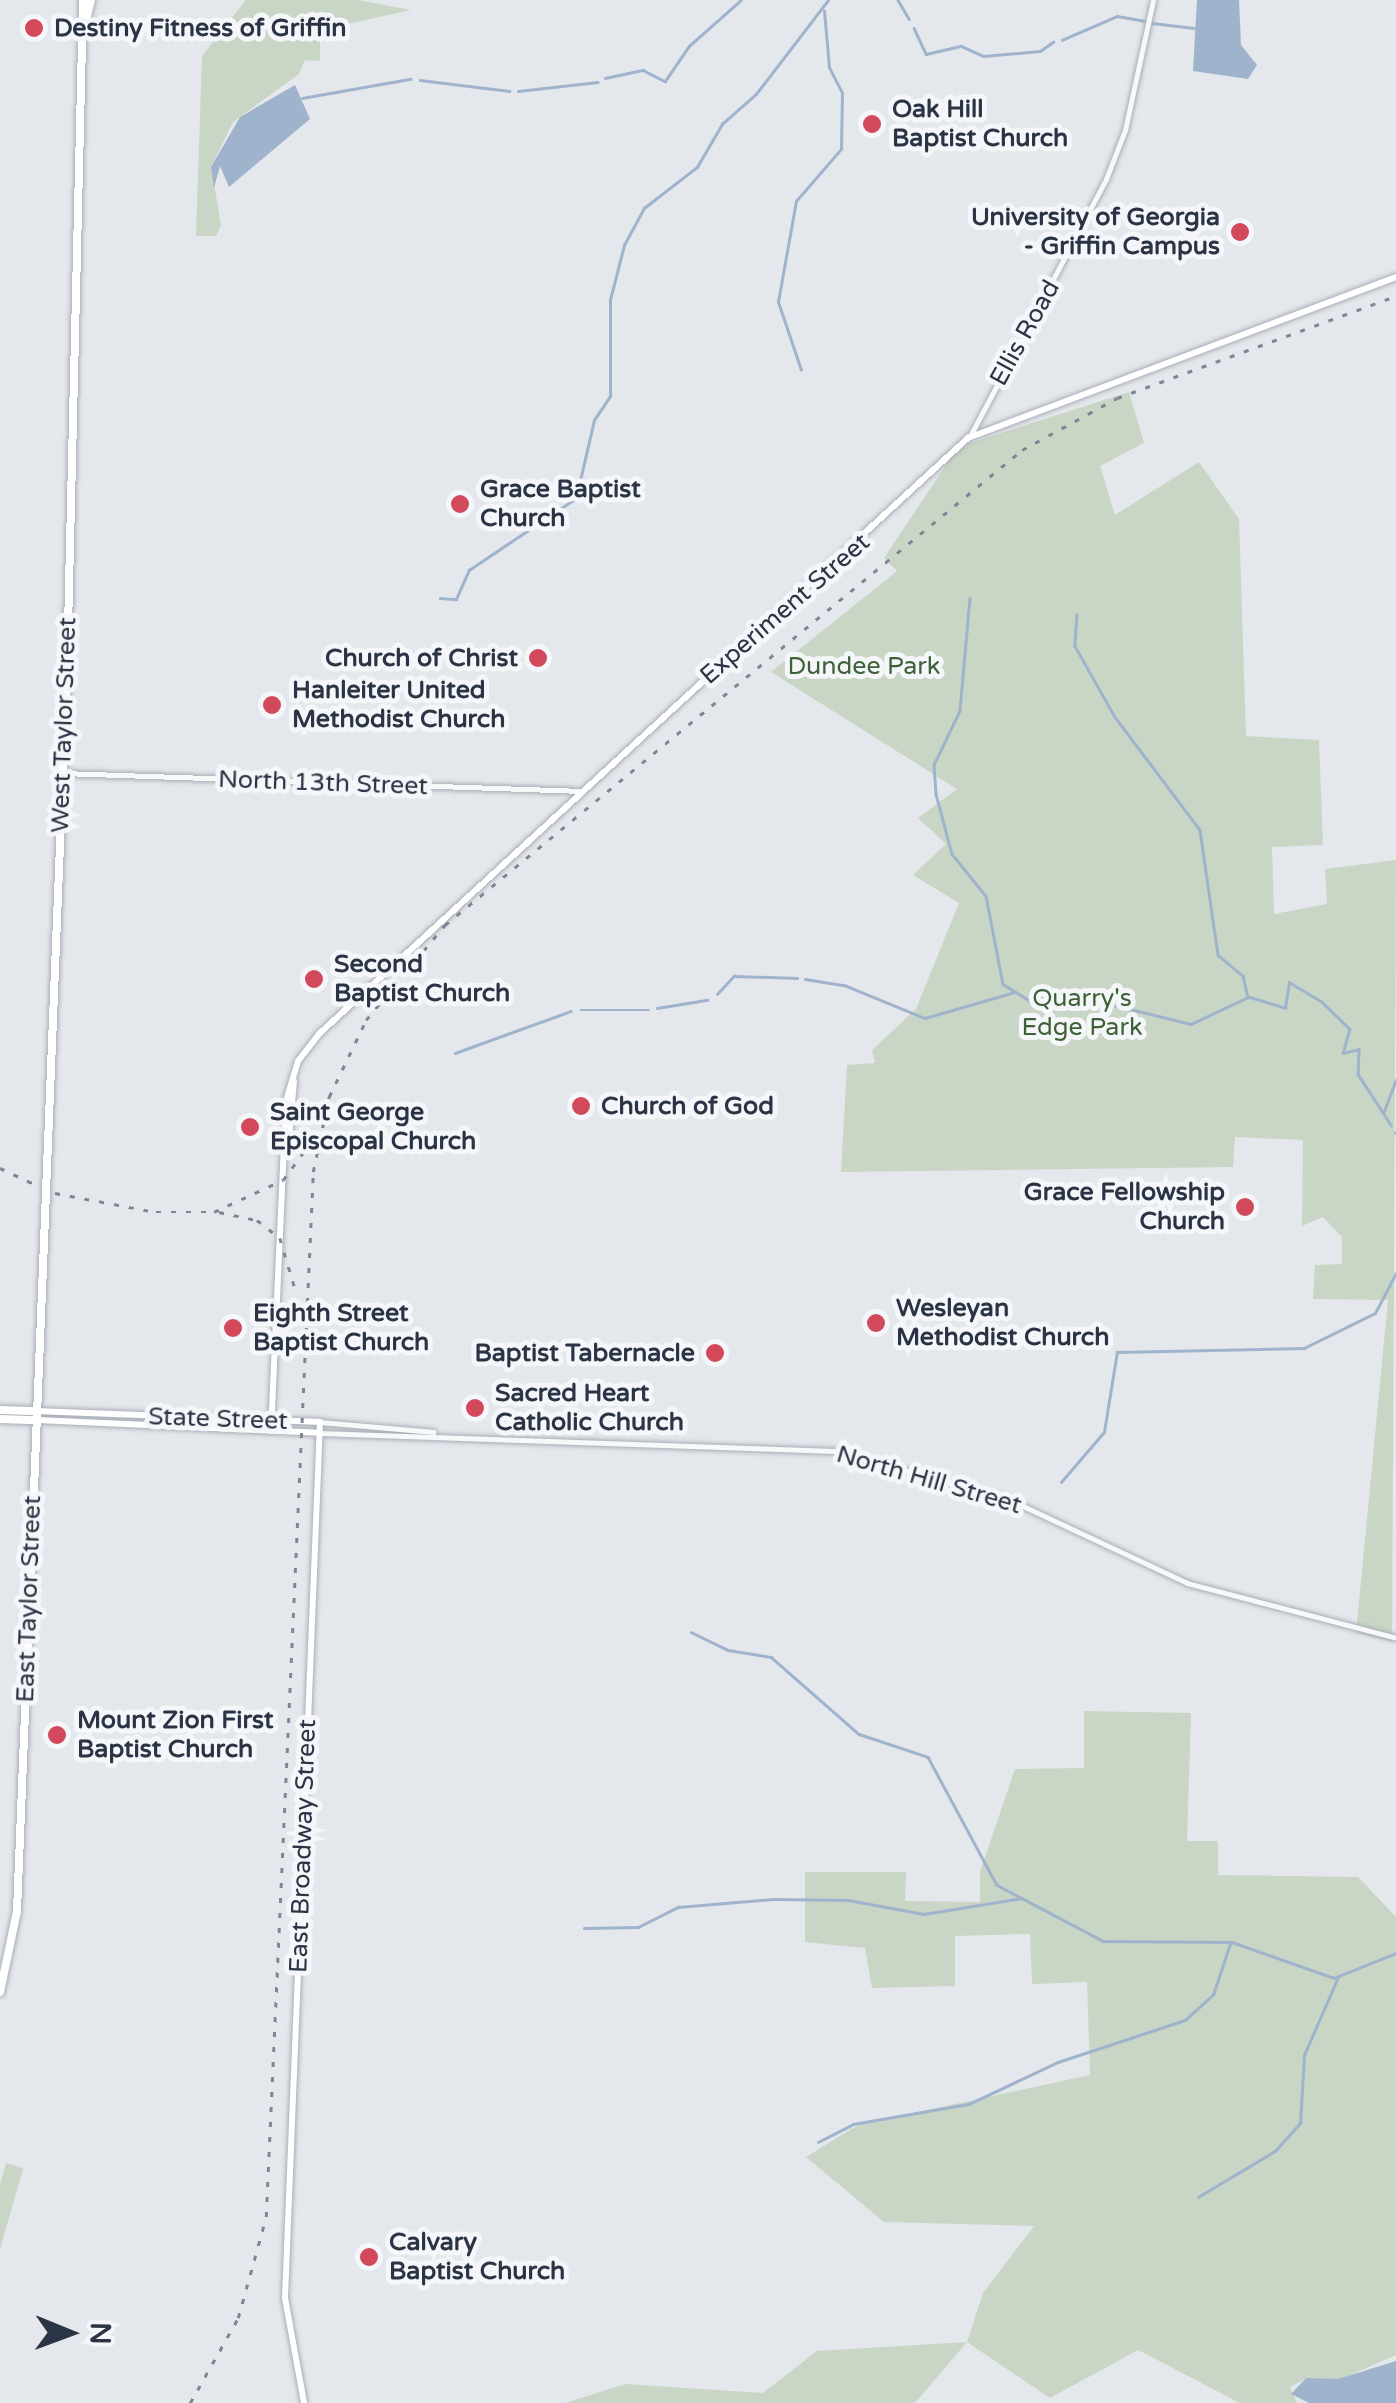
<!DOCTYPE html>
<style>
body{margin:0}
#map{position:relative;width:1396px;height:2403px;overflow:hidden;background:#e4e7ec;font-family:"Varela Round",sans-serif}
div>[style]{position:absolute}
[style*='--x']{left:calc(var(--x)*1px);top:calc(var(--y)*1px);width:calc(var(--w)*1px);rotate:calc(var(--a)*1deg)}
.green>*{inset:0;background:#c9d6c5;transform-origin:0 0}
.water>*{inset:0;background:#9fb4cc}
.stream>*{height:2.5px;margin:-1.25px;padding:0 1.25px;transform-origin:1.25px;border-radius:1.25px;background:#9fb4cc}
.roads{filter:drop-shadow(0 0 2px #a9aeb7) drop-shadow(0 0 2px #a9aeb7)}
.tertiary>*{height:5px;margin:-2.5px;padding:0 2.5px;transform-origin:2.5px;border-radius:2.5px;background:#f7f8fa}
.secondary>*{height:6px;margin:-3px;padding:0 3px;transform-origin:3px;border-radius:3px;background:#fff}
.primary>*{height:8px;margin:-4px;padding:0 4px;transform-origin:4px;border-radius:4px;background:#fff}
.rail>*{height:2.5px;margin-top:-1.25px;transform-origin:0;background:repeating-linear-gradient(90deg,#7d8696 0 5px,transparent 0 15px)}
.dots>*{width:28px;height:28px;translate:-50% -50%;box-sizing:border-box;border:5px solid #f4f6f9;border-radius:50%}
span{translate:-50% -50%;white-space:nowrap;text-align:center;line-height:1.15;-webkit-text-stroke:10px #f4f6f9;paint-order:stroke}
.poi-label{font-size:25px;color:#2b3445;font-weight:700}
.left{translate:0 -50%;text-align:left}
.right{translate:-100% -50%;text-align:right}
.street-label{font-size:25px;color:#2b3445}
.park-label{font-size:25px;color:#3f6138}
.north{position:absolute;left:20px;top:2283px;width:100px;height:100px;-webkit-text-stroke:8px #f4f6f9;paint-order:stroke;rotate:91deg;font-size:28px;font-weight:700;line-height:40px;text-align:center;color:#2b3445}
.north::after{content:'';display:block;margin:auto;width:35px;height:45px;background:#2b3445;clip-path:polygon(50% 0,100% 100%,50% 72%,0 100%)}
</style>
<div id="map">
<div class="green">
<i style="clip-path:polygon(246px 0,358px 0,411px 10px,320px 30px,320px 61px,305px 60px,299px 74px,233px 122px,211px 167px,221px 225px,216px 236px,196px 236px,202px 56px)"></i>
<i style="clip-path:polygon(1129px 392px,1144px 443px,1100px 466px,1115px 515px,1199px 462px,1239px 519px,1246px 736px,1319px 740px,1323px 845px,1272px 847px,1274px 914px,1327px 904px,1325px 869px,1396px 860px,1392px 1642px,1356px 1633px,1388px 1300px,1313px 1299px,1315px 1265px,1342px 1264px,1342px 1237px,1323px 1217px,1302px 1226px,1303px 1140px,1235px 1137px,1233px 1167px,841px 1172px,847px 1065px,875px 1063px,872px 1050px,916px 1009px,959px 903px,913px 875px,946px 844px,918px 818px,957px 789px,771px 672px,897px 571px,884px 558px,958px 447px)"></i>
<i style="clip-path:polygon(1084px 1711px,1191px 1713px,1187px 1841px,1218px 1841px,1218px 1875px,1358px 1877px,1396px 1917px,1396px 2355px,1334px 2382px,1305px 2379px,1290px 2387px,1297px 2403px,1240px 2403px,1138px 2350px,1050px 2398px,967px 2342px,915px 2403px,565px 2403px,625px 2384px,763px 2393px,817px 2351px,967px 2342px,983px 2293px,1034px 2226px,884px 2222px,806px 2157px,858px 2125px,1090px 2075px,1087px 1982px,1032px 1984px,1030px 1934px,955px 1936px,955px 1986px,872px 1988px,865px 1948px,805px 1942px,805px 1872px,906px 1872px,905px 1901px,980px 1902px,980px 1872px,1015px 1769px,1084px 1768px)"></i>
<i style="left:6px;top:2163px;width:18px;height:130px;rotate:16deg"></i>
</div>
<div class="water">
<i style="clip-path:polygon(1197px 0,1239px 0,1241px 45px,1257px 65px,1248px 79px,1193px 71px)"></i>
<i style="clip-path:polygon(295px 85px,310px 119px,229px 187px,220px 166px,214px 188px,211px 167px,240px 117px)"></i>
<i style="clip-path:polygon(1396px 2361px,1396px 2403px,1309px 2403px,1291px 2394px,1306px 2378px,1338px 2379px)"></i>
</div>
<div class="stream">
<i style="--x:898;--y:0;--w:22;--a:60"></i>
<i style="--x:1152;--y:23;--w:42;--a:6.8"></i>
<i style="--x:914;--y:28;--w:29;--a:65"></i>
<i style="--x:926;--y:54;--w:36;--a:-13"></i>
<i style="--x:961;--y:46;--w:24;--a:24"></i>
<i style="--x:983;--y:56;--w:57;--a:-5"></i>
<i style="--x:1040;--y:51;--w:16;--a:-35"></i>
<i style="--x:1062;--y:40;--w:60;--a:-23.6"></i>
<i style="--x:1117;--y:16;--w:27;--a:10"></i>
<i style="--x:605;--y:78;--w:39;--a:-12"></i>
<i style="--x:643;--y:70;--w:25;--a:27"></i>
<i style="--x:665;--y:81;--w:42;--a:-55.6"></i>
<i style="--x:689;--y:46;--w:69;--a:-41.5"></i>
<i style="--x:420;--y:80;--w:90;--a:7"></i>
<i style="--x:518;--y:91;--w:80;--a:-6.5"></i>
<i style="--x:302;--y:98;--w:110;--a:-10"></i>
<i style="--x:801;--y:370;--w:72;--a:-108.7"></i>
<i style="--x:778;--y:302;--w:103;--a:-79.9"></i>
<i style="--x:796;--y:201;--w:69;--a:-49.1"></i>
<i style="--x:841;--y:149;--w:56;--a:-89"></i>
<i style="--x:842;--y:93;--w:29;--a:-117"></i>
<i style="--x:829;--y:67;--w:56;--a:-95.1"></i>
<i style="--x:440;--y:598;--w:16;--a:4"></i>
<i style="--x:456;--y:599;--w:32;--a:-66"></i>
<i style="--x:469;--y:570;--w:129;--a:-33.9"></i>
<i style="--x:576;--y:498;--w:80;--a:-77"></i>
<i style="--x:594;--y:420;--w:29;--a:-56"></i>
<i style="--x:610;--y:396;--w:96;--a:-90"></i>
<i style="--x:610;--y:300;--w:57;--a:-75.7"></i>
<i style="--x:624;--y:245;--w:42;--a:-61.6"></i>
<i style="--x:644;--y:208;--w:67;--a:-37.7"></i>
<i style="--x:697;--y:167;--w:50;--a:-59.8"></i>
<i style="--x:722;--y:124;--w:45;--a:-41.4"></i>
<i style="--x:756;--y:94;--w:118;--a:-52.5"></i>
<i style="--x:970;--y:598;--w:113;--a:95.1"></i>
<i style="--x:960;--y:711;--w:60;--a:115.7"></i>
<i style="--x:934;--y:765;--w:29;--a:86"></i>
<i style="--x:936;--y:794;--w:62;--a:75.1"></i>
<i style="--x:952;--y:854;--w:54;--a:51"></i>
<i style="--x:986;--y:896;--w:90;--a:79.1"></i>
<i style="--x:1003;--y:984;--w:38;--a:32"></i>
<i style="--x:1035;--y:1004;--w:63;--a:-2.7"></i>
<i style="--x:1098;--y:1001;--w:96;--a:13.9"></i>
<i style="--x:1191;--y:1024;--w:63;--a:-25.3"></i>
<i style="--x:1077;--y:614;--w:32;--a:94"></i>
<i style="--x:1075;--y:646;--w:81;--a:60.6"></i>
<i style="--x:1115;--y:717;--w:141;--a:53"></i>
<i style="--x:1200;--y:830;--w:126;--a:81.8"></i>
<i style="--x:1218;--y:955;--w:33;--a:40"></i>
<i style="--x:1243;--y:976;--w:22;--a:77"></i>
<i style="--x:805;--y:979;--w:39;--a:9"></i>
<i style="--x:844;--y:985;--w:87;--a:22.2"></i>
<i style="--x:925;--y:1018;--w:94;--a:-16.1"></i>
<i style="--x:717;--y:994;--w:25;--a:-47"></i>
<i style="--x:734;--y:976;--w:63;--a:1.8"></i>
<i style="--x:1250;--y:997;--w:37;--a:17"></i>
<i style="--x:1285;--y:1008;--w:26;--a:-81"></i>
<i style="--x:1289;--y:982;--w:37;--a:31"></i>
<i style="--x:1321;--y:1001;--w:40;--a:44"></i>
<i style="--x:1350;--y:1029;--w:25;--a:106"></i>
<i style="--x:1343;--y:1053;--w:16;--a:-14"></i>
<i style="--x:1359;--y:1049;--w:25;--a:92"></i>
<i style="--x:1358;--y:1074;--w:61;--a:57.1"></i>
<i style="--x:657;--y:1008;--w:51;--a:-9.1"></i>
<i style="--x:581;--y:1010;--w:68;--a:0"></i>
<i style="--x:455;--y:1053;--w:123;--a:-19.9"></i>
<i style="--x:1384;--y:1111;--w:33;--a:-69"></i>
<i style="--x:1396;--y:1132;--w:1;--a:90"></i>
<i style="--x:1061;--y:1482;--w:66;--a:-49.3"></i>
<i style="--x:1104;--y:1432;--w:81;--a:-80.8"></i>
<i style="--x:1117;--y:1352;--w:187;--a:-1.2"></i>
<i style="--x:1304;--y:1348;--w:79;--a:-26.2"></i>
<i style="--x:1375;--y:1313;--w:45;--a:-62.3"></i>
<i style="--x:691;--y:1632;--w:41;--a:25.9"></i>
<i style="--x:728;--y:1650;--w:44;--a:9.2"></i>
<i style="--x:771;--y:1657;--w:117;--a:41.2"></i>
<i style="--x:859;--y:1734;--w:73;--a:18.4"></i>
<i style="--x:928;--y:1757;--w:145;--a:61.7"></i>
<i style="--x:997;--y:1885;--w:120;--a:27.8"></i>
<i style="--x:1103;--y:1941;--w:129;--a:0.4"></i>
<i style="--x:1232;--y:1942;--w:108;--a:19.4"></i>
<i style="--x:1334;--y:1978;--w:67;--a:-22"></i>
<i style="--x:584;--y:1928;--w:54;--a:-1.1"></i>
<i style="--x:638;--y:1927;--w:45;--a:-26.6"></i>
<i style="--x:678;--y:1907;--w:95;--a:-4.8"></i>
<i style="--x:773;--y:1899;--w:75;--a:0.8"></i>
<i style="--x:848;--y:1900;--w:77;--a:10.4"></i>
<i style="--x:924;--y:1914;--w:99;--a:-9.3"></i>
<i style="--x:818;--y:2142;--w:39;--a:-27"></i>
<i style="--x:853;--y:2124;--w:118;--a:-9.8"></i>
<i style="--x:969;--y:2104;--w:98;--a:-25.3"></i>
<i style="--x:1058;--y:2062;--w:134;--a:-18.3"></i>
<i style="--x:1185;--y:2020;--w:38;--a:-42"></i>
<i style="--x:1213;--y:1995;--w:54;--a:-71.6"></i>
<i style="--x:1198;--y:2197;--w:90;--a:-30.9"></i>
<i style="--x:1275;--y:2151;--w:38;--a:-48"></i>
<i style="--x:1300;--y:2123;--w:68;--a:-86.6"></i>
<i style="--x:1304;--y:2055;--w:85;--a:-66.4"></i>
</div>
<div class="roads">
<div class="tertiary">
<i style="--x:970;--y:436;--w:291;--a:-62.1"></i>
<i style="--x:1106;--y:179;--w:53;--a:-68.8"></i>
<i style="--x:1125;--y:130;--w:133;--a:-77.8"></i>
<i style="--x:62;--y:773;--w:521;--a:1.98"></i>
<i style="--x:320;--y:1422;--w:114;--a:5"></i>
<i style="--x:319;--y:1433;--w:516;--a:2"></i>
<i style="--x:835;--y:1451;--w:180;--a:15.5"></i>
<i style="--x:1008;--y:1499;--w:198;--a:25.1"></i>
<i style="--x:1187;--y:1583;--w:216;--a:14.7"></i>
</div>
<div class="secondary">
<i style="--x:288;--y:1148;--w:67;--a:-84.9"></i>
<i style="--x:38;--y:1411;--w:282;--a:2.2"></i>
<i style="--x:320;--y:1422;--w:877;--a:92.29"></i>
<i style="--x:285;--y:2298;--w:107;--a:79.7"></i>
<i style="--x:37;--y:1420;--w:282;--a:2.6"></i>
<i style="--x:271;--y:1431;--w:330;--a:-87.4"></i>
<i style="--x:286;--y:1101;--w:42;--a:-73.3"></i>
<i style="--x:298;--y:1061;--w:36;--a:-52"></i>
<i style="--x:320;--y:1033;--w:880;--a:-42.56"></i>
<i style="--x:968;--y:438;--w:457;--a:-20.6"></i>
</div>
<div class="primary">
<i style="--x:86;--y:20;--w:21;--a:-76"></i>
<i style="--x:0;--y:1410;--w:38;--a:2"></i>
<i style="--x:0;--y:1419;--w:37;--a:2"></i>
<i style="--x:0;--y:1992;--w:83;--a:-78.1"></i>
<i style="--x:17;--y:1911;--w:1242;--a:-87.69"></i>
<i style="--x:67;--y:670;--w:670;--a:-88.63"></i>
</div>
</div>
<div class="rail">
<i style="--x:0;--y:1168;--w:40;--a:25"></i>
<i style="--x:55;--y:1193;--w:103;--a:10.7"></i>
<i style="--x:156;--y:1212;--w:58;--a:0"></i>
<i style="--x:214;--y:1212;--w:76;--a:-24.9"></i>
<i style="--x:283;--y:1180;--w:47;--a:-53.6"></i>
<i style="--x:219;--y:1212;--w:39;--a:12"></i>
<i style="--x:257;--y:1220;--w:29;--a:38"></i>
<i style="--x:280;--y:1238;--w:59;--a:73.4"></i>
<i style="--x:190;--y:2403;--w:98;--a:-60.5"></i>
<i style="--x:238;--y:2318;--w:105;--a:-74.5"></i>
<i style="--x:266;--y:2217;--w:1046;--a:-87.42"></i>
<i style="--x:313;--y:1172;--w:77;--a:-78"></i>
<i style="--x:329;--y:1097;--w:85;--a:-64.3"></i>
<i style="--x:366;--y:1020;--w:124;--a:-50.3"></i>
<i style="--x:445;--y:925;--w:747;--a:-39.46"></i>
<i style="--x:1022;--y:450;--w:108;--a:-28.7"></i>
<i style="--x:1117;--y:398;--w:297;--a:-20.1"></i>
</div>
<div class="dots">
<i style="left:34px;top:28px;background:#d1495b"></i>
<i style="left:872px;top:124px;background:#d1495b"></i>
<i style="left:1240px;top:232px;background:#d1495b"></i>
<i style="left:460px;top:504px;background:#d1495b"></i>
<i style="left:538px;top:658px;background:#d1495b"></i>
<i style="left:272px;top:705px;background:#d1495b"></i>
<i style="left:314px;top:979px;background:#d1495b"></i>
<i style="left:581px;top:1106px;background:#d1495b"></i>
<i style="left:250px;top:1127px;background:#d1495b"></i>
<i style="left:1245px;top:1207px;background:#d1495b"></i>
<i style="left:876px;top:1323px;background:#d1495b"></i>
<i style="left:233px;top:1328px;background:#d1495b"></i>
<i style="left:715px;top:1353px;background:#d1495b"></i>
<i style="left:475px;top:1408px;background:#d1495b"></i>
<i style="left:57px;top:1735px;background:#d1495b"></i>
<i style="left:369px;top:2257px;background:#d1495b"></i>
</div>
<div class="poi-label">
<span class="left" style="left:54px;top:28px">Destiny Fitness of Griffin</span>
<span class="left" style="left:892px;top:124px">Oak Hill<br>Baptist Church</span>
<span class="right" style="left:1220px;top:232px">University of Georgia<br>- Griffin Campus</span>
<span class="left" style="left:480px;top:504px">Grace Baptist<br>Church</span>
<span class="right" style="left:518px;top:658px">Church of Christ</span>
<span class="left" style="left:292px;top:705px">Hanleiter United<br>Methodist Church</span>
<span class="left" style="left:334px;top:979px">Second<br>Baptist Church</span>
<span class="left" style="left:601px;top:1106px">Church of God</span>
<span class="left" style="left:270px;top:1127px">Saint George<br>Episcopal Church</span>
<span class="right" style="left:1225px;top:1207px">Grace Fellowship<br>Church</span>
<span class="left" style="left:896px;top:1323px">Wesleyan<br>Methodist Church</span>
<span class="left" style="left:253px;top:1328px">Eighth Street<br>Baptist Church</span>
<span class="right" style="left:695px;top:1353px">Baptist Tabernacle</span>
<span class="left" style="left:495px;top:1408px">Sacred Heart<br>Catholic Church</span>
<span class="left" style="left:77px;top:1735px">Mount Zion First<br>Baptist Church</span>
<span class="left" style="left:389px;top:2257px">Calvary<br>Baptist Church</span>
</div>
<div class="street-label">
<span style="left:1025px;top:333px;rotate:-61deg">Ellis Road</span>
<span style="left:785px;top:609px;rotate:-41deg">Experiment Street</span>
<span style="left:64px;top:725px;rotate:-88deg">West Taylor Street</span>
<span style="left:323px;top:783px;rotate:2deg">North 13th Street</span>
<span style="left:218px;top:1419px;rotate:2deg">State Street</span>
<span style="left:929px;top:1480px;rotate:16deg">North Hill Street</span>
<span style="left:29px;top:1599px;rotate:-88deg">East Taylor Street</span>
<span style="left:303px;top:1846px;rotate:-88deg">East Broadway Street</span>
</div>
<div class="park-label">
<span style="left:864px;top:666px">Dundee Park</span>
<span style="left:1082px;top:1013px">Quarry's<br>Edge Park</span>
</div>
<div class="north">N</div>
</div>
